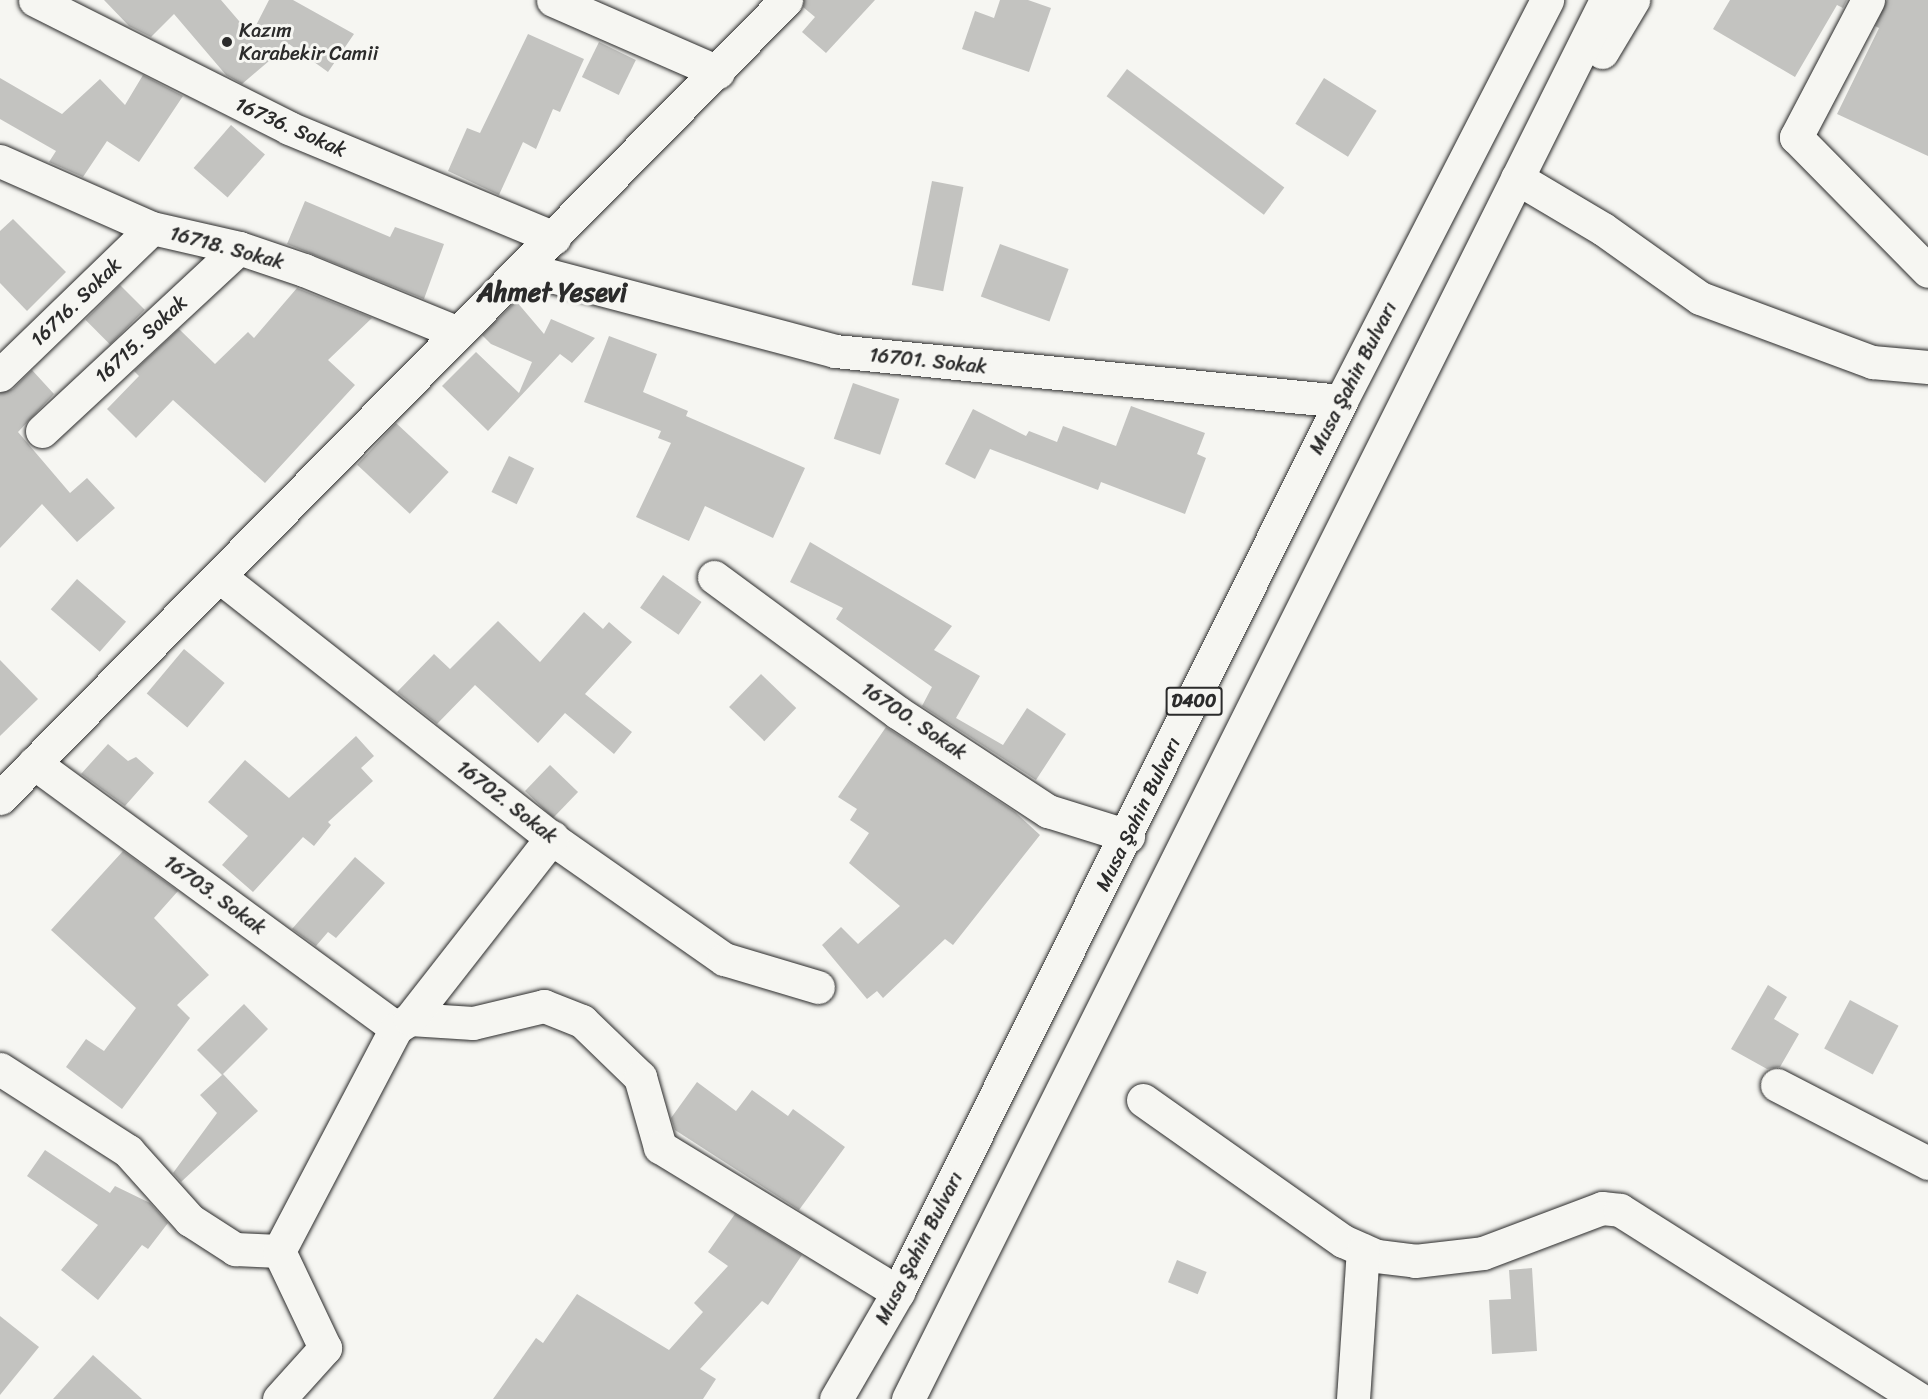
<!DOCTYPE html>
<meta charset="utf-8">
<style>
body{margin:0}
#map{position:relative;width:1928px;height:1399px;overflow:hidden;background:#f6f6f2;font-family:Sriracha,sans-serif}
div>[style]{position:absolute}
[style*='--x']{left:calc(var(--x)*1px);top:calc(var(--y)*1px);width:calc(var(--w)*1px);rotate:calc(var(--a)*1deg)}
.building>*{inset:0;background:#c3c3c0;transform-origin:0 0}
.roads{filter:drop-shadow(0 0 2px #2b2b2b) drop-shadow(0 0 2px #2b2b2b)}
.street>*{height:33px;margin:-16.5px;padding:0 16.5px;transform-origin:16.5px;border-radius:16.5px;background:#f6f6f2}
.secondary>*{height:33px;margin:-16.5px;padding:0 16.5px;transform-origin:16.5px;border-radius:16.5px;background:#f6f6f2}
.highway>*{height:33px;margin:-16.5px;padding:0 16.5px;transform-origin:16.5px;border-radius:16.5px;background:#f6f6f2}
.dots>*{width:16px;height:16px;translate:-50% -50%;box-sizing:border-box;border:3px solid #f6f6f2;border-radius:50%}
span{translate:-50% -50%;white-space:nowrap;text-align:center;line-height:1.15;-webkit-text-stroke:6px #f6f6f2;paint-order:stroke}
.shield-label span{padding:2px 4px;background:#f6f6f2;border:2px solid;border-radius:4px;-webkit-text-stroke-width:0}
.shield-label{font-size:18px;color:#2b2b2b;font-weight:700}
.poi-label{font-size:20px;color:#2b2b2b}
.left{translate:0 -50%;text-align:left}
.street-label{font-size:20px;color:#2b2b2b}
.district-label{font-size:26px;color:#2b2b2b;font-weight:700}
</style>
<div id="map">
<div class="building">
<i style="clip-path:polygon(104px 0,221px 0,251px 35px,269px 0,293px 0,354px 34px,328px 72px,289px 44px,242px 84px,226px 75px,174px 14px,151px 37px,129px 26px)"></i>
<i style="clip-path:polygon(804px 0,875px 0,826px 53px,802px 32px,815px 17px,803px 7px)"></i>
<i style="clip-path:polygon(1000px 0,1028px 0,1051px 8px,1029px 72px,962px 49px,975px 11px,994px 18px)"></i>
<i style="clip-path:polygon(1730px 0,1847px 0,1843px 8px,1837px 5px,1795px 77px,1713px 29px)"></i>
<i style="clip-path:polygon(1887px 0,1928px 0,1928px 156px,1837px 114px,1879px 28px,1875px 26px)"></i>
<i style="clip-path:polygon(528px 34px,584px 59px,560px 112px,553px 109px,536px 149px,523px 142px,499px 195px,448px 171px,467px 128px,480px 133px)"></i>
<i style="left:599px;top:42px;width:41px;height:39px;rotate:26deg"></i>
<i style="left:1127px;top:69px;width:197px;height:34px;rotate:37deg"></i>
<i style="clip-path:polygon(143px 75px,183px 96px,139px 162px,107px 141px,83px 177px,49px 162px,56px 151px,0 119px,0 78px,62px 114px,100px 79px,125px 105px)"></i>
<i style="left:1324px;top:78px;width:62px;height:54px;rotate:32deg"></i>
<i style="left:231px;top:125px;width:45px;height:57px;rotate:41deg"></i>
<i style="left:932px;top:181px;width:32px;height:106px;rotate:11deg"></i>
<i style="clip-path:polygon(305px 201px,390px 237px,395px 227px,444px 244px,424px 299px,287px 244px)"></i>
<i style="clip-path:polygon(13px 219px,66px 272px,27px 311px,0 283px,0 231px)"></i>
<i style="left:1000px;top:244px;width:73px;height:56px;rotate:20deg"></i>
<i style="left:120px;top:285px;width:35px;height:49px;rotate:45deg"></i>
<i style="clip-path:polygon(297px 288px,372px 318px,328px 360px,355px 385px,265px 483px,173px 400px,136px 438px,107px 409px,139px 376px,134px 371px,179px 329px,215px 364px,248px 332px,254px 338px)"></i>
<i style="clip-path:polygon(516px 301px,544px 334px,551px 319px,595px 338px,572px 363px,560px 354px,488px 431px,442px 386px,476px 352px,519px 393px,532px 362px,491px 344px,482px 335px)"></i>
<i style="clip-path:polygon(609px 336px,657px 354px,643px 392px,688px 411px,686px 416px,805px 468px,773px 538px,705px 506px,689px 541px,636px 517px,671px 443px,658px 438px,661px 431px,584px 402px)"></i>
<i style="clip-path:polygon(32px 370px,54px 394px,18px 432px,70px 493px,87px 478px,115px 508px,77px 542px,42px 504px,0 548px,0 393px,13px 389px)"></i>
<i style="left:853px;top:383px;width:49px;height:59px;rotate:19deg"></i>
<i style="clip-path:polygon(1131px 406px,1205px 433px,1197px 454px,1206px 458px,1185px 514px,1101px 482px,1098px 490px,990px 449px,975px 479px,945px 464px,973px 409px,1026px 436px,1029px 431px,1057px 442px,1063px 426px,1116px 446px)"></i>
<i style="left:396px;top:423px;width:72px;height:57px;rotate:43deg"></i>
<i style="left:509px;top:456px;width:28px;height:40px;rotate:26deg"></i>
<i style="clip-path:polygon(810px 542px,952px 626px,934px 650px,980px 676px,956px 718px,1003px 745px,1027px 708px,1066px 734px,1036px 780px,922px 706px,932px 687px,836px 619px,843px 608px,790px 582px)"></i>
<i style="left:663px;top:575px;width:47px;height:40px;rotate:35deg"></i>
<i style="left:77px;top:579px;width:65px;height:40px;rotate:41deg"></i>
<i style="clip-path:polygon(584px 612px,603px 629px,609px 622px,632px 642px,585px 694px,632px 732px,614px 754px,565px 713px,538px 743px,475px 685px,437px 724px,397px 692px,434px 654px,450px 669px,498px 621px,540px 662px)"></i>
<i style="left:184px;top:649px;width:53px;height:58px;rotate:40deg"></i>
<i style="clip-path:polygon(0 660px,38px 699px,0 736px)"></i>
<i style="left:761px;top:674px;width:49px;height:46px;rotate:44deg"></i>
<i style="clip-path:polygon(886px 727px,1015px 812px,1040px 835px,953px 945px,945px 939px,883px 998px,877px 991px,867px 999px,822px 945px,841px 927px,858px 944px,900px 906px,849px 863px,869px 833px,850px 820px,857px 809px,838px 797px)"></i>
<i style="clip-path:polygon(356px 736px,374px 756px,361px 768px,373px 781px,328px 822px,331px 825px,314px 846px,303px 837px,253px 892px,222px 865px,248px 836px,208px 802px,245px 760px,289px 798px)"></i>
<i style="clip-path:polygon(108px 744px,128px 761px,136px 757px,154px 773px,125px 806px,81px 774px)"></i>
<i style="left:550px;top:765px;width:39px;height:36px;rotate:44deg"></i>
<i style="clip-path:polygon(123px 851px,178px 891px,154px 918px,209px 975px,177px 1005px,190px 1018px,122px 1109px,66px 1067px,86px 1039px,104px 1051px,136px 1008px,51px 930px)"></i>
<i style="clip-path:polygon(355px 857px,385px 883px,336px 938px,328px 932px,316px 946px,292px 929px)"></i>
<i style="clip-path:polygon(1768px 985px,1787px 997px,1774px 1019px,1799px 1034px,1780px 1067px,1767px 1069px,1731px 1049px)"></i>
<i style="left:1850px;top:1000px;width:55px;height:55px;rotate:28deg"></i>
<i style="clip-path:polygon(244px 1004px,268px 1029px,223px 1074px,258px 1111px,181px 1182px,173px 1173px,217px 1113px,200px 1095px,222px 1075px,197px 1050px)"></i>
<i style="clip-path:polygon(697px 1082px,736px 1111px,752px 1090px,788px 1116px,793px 1109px,845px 1147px,799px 1210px,675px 1130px,671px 1118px)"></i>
<i style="clip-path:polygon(45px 1150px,110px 1193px,115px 1186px,150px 1203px,168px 1223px,148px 1249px,142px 1245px,98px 1300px,61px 1270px,98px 1225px,27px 1176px)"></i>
<i style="clip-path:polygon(735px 1214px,802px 1255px,768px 1305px,762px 1301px,700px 1369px,716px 1379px,703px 1399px,493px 1399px,536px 1338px,543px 1343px,577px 1294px,669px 1350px,703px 1312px,694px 1303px,728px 1266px,708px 1252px)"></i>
<i style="left:1177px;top:1260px;width:32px;height:24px;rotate:22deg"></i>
<i style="clip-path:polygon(1532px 1268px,1537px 1351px,1492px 1354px,1489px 1300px,1511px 1299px,1509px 1270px)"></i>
<i style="clip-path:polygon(0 1316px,39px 1347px,0 1395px)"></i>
<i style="clip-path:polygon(93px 1355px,142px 1399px,53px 1399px)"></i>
</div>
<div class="roads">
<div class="street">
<i style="--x:35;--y:0;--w:284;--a:26.7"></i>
<i style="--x:289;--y:128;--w:287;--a:22.5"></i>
<i style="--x:553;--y:0;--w:180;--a:23.6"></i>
<i style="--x:1868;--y:0;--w:155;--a:117.7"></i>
<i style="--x:1796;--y:137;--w:188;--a:45.4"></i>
<i style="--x:0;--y:161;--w:166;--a:23.8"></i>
<i style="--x:152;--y:228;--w:89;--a:12.9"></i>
<i style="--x:239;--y:248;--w:69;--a:18.7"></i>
<i style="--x:304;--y:270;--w:164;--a:22.2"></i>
<i style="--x:1517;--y:178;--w:100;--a:30.7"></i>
<i style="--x:1603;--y:229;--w:119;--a:35.4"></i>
<i style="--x:1700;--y:298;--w:184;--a:20.4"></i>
<i style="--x:1872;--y:362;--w:56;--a:5.1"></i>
<i style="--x:0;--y:375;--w:211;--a:-44"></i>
<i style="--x:42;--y:431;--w:269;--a:-42.9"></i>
<i style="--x:220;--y:577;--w:434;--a:38.2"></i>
<i style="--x:561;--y:845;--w:199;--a:35"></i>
<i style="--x:724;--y:959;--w:98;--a:16.6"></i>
<i style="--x:714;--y:577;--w:227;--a:36.4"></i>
<i style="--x:897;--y:712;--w:181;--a:33.3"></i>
<i style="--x:1048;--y:811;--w:84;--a:17.4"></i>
<i style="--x:34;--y:763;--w:449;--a:36.2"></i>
<i style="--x:410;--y:1019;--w:63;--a:3.6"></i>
<i style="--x:473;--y:1023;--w:73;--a:-13.5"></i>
<i style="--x:544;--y:1006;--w:41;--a:21.5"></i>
<i style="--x:582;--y:1021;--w:81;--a:44"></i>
<i style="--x:640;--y:1077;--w:73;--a:74.1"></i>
<i style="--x:660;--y:1147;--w:279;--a:31.4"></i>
<i style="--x:0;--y:1069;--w:152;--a:32.6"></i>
<i style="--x:128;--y:1151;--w:93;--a:48.1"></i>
<i style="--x:190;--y:1220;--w:54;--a:32.8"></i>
<i style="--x:235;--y:1249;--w:44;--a:2.6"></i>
<i style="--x:1777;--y:1085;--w:170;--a:27.3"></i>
<i style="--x:1143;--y:1100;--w:245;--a:35.2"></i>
<i style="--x:1343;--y:1241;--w:37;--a:24"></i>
<i style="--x:1377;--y:1256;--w:38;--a:7"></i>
<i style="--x:1415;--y:1261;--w:68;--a:-6.7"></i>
<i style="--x:1483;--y:1253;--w:127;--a:-20.7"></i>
<i style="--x:1602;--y:1208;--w:18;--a:6"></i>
<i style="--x:1620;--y:1210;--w:354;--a:32.3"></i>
<i style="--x:279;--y:1399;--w:69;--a:-48"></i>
<i style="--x:325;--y:1348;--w:107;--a:-115.4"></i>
<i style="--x:279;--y:1251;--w:252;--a:-62.3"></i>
<i style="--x:396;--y:1028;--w:17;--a:-33"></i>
<i style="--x:410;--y:1019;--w:231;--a:-52"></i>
<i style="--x:1353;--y:1399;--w:149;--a:-86.2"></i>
</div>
<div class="secondary">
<i style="--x:525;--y:269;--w:321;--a:14.8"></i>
<i style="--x:835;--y:351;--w:508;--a:5.64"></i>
<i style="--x:0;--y:798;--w:1120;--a:-45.43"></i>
</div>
<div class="highway">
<i style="--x:1602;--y:52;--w:61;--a:-59.2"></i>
<i style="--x:836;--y:1399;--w:124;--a:-59.9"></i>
<i style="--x:898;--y:1292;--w:995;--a:-63.56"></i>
<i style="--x:1341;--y:401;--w:451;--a:-62.8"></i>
<i style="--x:908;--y:1399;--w:1563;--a:-63.48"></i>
</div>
</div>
<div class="dots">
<i style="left:227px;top:42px;background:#2b2b2b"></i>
</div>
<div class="shield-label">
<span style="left:1194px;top:701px">D400</span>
</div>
<div class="poi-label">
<span class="left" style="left:239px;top:42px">Kazım<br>Karabekir Camii</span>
</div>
<div class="street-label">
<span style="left:291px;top:127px;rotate:24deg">16736. Sokak</span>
<span style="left:227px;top:248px;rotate:15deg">16718. Sokak</span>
<span style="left:76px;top:302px;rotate:-44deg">16716. Sokak</span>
<span style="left:141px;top:339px;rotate:-43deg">16715. Sokak</span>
<span style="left:928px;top:361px;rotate:6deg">16701. Sokak</span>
<span style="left:1353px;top:378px;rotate:-63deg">Musa Şahin Bulvarı</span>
<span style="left:914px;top:721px;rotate:34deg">16700. Sokak</span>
<span style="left:507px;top:802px;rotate:38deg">16702. Sokak</span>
<span style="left:1138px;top:814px;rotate:-64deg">Musa Şahin Bulvarı</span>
<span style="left:215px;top:895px;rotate:36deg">16703. Sokak</span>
<span style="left:919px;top:1248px;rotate:-63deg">Musa Şahin Bulvarı</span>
</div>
<div class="district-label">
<span style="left:552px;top:293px">Ahmet Yesevi</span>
</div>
</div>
